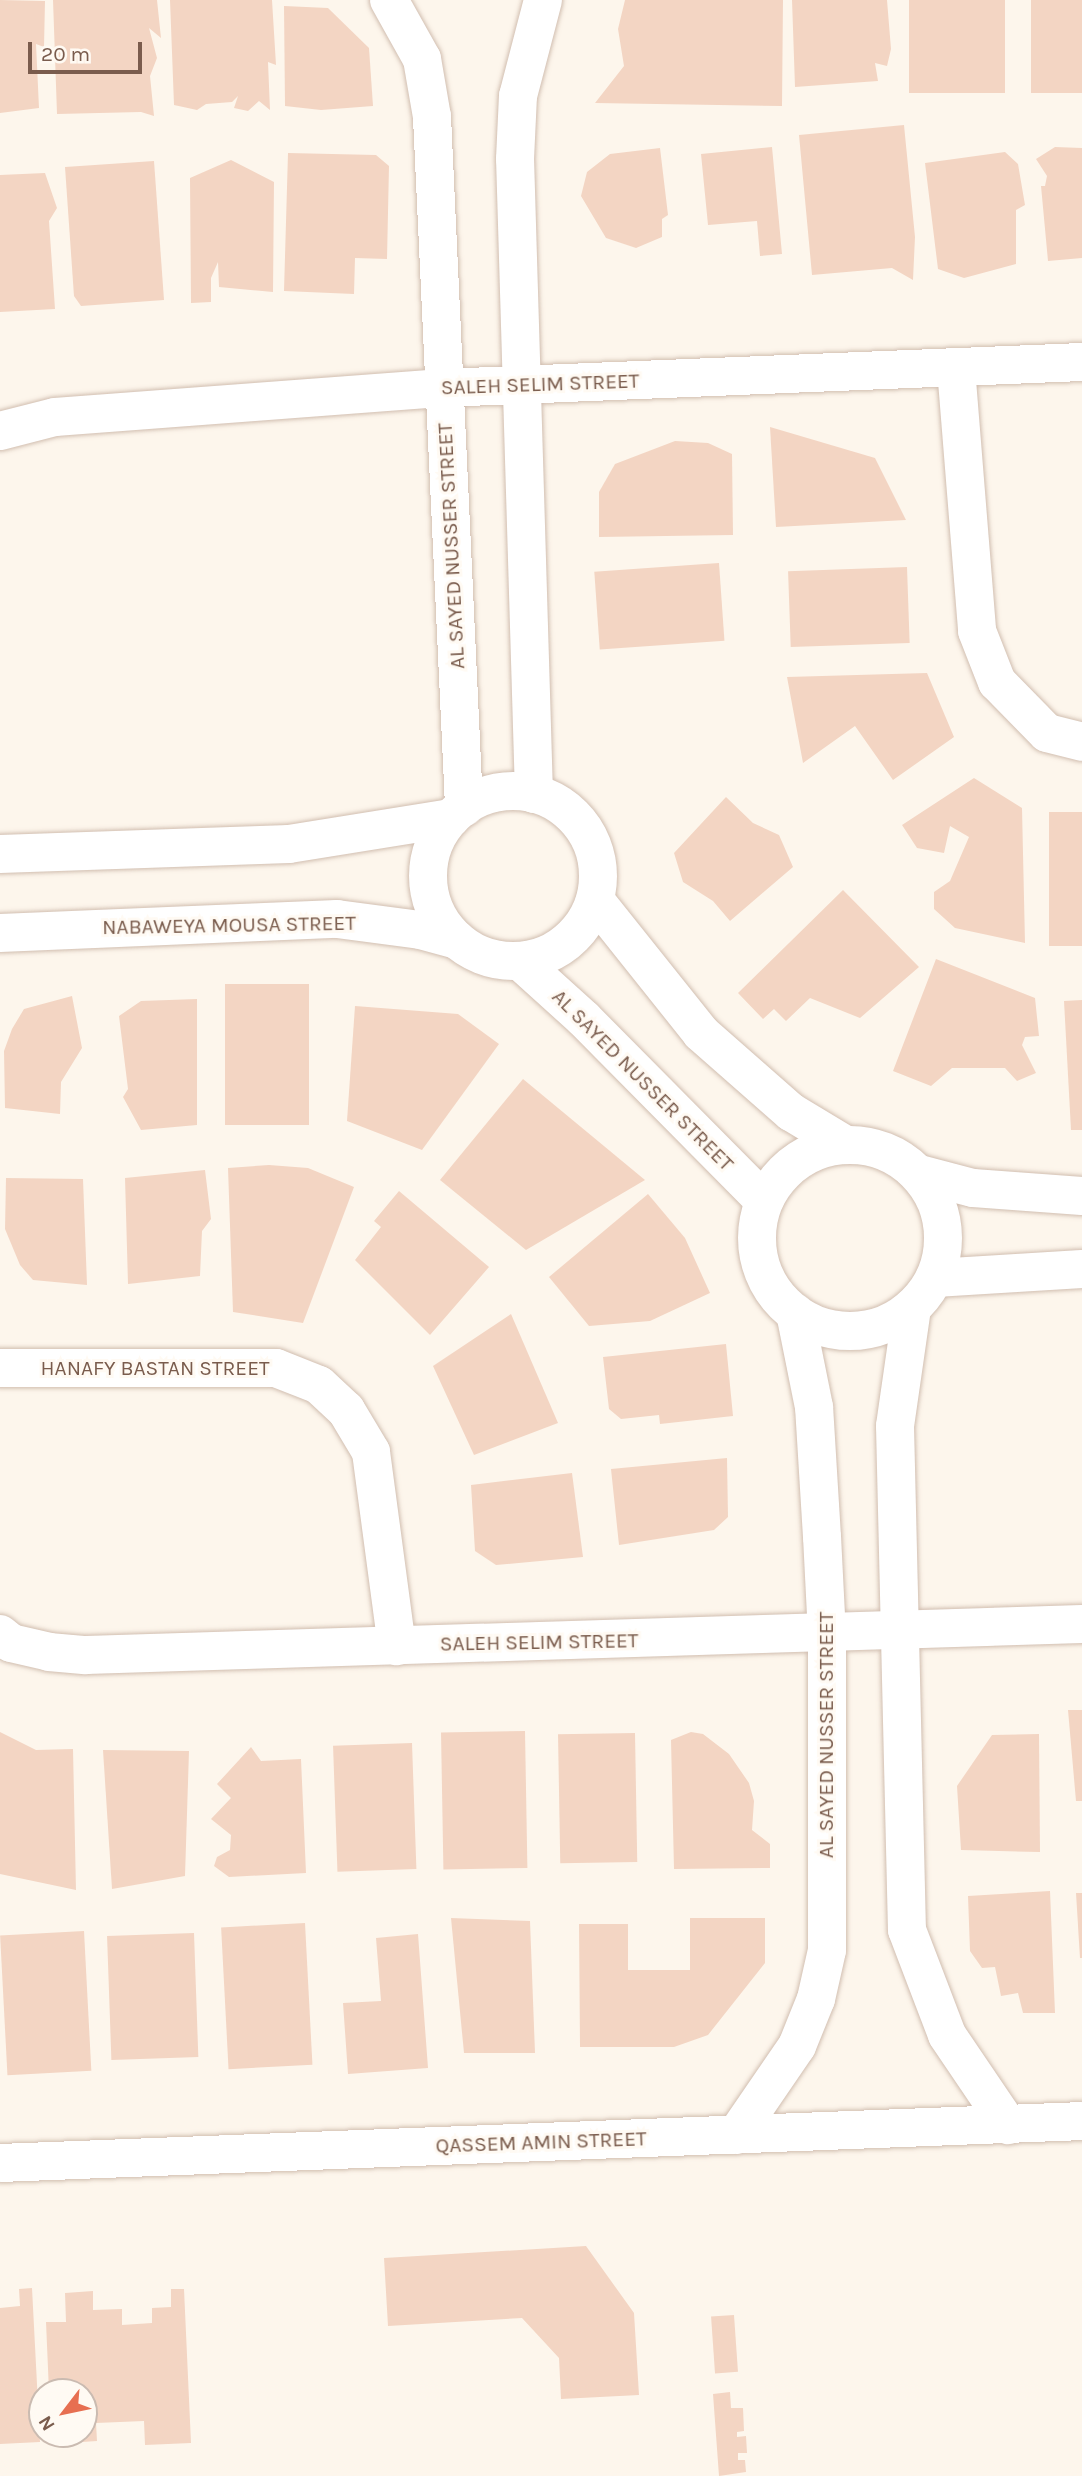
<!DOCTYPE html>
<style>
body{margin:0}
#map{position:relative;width:1082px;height:2476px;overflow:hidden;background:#fdf6ec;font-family:Karla,sans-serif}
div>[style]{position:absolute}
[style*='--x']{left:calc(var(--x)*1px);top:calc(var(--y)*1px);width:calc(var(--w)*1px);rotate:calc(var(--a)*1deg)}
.building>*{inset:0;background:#f3d5c3;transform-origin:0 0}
.roads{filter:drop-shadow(0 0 2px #d1beb0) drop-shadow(0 0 2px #d1beb0)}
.street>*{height:38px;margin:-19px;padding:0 19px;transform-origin:19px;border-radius:19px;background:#fff}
.street>.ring{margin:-19px;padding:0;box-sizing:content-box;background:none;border:38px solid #fff;border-radius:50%}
.secondary>*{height:38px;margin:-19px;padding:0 19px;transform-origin:19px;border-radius:19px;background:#fff}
span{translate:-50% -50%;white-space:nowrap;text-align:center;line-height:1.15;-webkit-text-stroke:6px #fffaf3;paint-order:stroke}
.street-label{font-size:21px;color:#7a5c4d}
.north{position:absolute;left:28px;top:2378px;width:70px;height:70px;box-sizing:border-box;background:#fffaf3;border:2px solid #cabbb1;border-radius:50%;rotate:238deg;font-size:19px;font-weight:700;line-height:28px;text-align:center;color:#7a5c4d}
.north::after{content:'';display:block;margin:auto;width:24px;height:32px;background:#e76f51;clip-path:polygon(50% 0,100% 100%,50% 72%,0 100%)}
.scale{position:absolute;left:28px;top:42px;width:114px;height:32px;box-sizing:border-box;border:4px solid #7a5c4d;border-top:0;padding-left:9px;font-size:21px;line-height:24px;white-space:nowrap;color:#7a5c4d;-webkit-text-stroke:5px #fffaf3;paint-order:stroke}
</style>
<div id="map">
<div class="building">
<i style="clip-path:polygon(0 0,45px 1px,44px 47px,36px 44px,39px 108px,0 113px)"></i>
<i style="clip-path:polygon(53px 0,157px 0,161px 38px,149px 28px,157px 58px,150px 76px,154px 116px,141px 112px,57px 114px)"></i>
<i style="clip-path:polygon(170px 0,272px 0,276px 65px,268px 62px,270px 110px,259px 101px,248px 111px,234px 108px,238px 96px,232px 102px,206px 104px,197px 110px,174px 105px)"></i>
<i style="clip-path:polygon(625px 0,783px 0,782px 106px,595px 103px,624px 66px,618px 29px)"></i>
<i style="clip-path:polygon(792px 0,887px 0,891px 49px,887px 66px,875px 63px,878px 81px,795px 87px)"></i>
<i style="left:909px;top:0;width:96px;height:93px"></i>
<i style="left:1031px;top:0;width:51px;height:93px"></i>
<i style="clip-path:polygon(284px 6px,328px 8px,369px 48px,373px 106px,321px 110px,285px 106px)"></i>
<i style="clip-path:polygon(904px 125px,915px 237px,913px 280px,892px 268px,812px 275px,799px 135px)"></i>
<i style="clip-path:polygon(772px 147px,782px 254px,760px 256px,757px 221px,708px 225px,701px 154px)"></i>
<i style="clip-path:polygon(1055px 147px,1082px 148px,1082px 258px,1048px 261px,1041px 186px,1045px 186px,1047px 176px,1036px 159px)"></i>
<i style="clip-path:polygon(660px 148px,668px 215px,662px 219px,662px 237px,636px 248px,606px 238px,581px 196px,587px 172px,610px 154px)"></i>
<i style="clip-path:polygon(1005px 152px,1018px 164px,1025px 205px,1016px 210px,1016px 264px,964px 278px,938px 269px,925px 163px)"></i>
<i style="clip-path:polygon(288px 153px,376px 155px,389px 166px,387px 259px,355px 258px,354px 294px,284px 291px)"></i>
<i style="clip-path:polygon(231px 160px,274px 182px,273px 292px,219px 287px,218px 262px,211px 278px,211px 302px,191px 303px,190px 178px)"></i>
<i style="clip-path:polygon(154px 161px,164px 300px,81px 306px,74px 296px,65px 167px)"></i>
<i style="clip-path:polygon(45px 173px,57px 208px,49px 221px,55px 309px,0 312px,0 175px)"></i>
<i style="clip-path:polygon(770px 427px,875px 458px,906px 520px,776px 527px)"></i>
<i style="clip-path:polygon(675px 441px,708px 443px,732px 454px,733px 535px,599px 537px,599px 492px,615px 464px)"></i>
<i style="left:719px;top:563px;width:78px;height:125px;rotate:86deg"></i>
<i style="left:907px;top:567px;width:76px;height:119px;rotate:88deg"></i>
<i style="clip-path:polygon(927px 673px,954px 737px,893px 780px,855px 726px,803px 763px,787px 677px)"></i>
<i style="clip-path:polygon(974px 778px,1022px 808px,1025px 943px,955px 928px,934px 909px,934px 892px,950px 881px,969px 837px,950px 826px,944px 853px,917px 848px,902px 825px)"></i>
<i style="clip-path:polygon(726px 797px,753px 823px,779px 835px,793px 867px,730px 921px,713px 901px,683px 882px,674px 853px)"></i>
<i style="left:1049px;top:812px;width:33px;height:134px"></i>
<i style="clip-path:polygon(843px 890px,919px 967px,860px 1018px,810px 998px,786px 1021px,774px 1009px,763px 1019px,738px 993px)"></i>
<i style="clip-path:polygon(936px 959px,1035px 998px,1039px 1036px,1025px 1037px,1022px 1045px,1036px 1073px,1017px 1081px,1005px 1068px,952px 1068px,931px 1086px,893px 1071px)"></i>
<i style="left:225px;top:984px;width:84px;height:141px"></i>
<i style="clip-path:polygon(72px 996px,82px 1048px,61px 1082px,60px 1114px,5px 1108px,4px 1051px,12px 1029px,24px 1009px)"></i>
<i style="clip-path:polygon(197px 999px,197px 1125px,141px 1130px,123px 1097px,128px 1089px,119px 1016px,141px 1001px)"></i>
<i style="clip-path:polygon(1082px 1000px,1082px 1130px,1071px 1130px,1064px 1001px)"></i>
<i style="clip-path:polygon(355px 1006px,458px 1014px,499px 1044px,422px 1150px,347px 1121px)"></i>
<i style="clip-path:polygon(523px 1079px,645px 1180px,526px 1250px,440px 1180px)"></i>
<i style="clip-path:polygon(269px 1165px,308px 1168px,354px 1187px,303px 1323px,233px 1312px,228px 1168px)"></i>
<i style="clip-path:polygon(205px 1170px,211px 1219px,202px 1231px,200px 1276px,128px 1284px,125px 1178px)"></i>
<i style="clip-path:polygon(6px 1178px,83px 1179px,87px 1285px,33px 1280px,20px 1265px,5px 1229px)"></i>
<i style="clip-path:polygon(399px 1191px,489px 1267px,430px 1335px,355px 1260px,381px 1227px,374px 1221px)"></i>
<i style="clip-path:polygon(648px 1194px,685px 1238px,710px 1293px,650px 1321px,589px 1326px,549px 1277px)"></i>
<i style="clip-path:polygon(511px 1314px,558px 1423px,474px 1455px,433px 1366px)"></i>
<i style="clip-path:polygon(726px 1344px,733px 1416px,660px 1424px,659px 1415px,621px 1419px,609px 1409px,603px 1357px)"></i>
<i style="clip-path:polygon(727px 1458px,728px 1517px,714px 1530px,619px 1545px,611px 1469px)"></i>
<i style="clip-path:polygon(572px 1473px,583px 1557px,496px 1565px,475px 1551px,471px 1485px)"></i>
<i style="clip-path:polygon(1068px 1710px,1082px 1710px,1082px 1801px,1076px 1801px)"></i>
<i style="left:525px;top:1731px;width:137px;height:84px;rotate:89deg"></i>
<i style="clip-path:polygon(0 1732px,36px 1750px,73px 1749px,76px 1890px,0 1874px)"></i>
<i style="clip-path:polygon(691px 1732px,703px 1734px,729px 1754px,749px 1783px,754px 1801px,752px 1830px,770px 1844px,770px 1868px,674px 1869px,671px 1740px)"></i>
<i style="left:635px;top:1733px;width:129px;height:77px;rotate:89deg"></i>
<i style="clip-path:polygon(1039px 1734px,1040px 1852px,961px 1850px,957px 1786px,992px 1735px)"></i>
<i style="left:412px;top:1743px;width:126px;height:79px;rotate:88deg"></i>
<i style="clip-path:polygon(251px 1747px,261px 1761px,301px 1759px,306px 1873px,229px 1877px,214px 1866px,217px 1857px,230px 1850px,231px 1835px,211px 1819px,231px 1798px,217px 1784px)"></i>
<i style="clip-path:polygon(103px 1750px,189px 1751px,185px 1876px,112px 1889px)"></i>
<i style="clip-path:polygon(1050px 1891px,1055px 2013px,1023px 2013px,1018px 1993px,1001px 1996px,995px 1967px,982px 1968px,970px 1951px,968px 1896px)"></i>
<i style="clip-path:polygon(1076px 1893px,1082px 1893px,1082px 1958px,1080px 1958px)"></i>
<i style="clip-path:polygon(451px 1918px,530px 1921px,535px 2053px,464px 2053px)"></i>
<i style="clip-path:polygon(690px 1918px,765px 1918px,765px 1963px,708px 2035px,674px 2047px,580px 2047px,579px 1924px,628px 1924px,628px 1970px,690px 1970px)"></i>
<i style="left:305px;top:1923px;width:142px;height:84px;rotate:87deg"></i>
<i style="left:84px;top:1931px;width:140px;height:84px;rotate:87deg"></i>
<i style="left:194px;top:1933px;width:124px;height:87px;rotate:88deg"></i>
<i style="clip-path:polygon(418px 1934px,428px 2068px,348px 2074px,343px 2003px,381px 2001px,376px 1938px)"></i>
<i style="clip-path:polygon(586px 2246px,634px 2313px,639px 2395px,561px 2399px,559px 2358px,522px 2318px,388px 2326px,384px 2258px)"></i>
<i style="clip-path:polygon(32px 2288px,40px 2442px,0 2444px,0 2308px,20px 2306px,19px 2289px)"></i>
<i style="clip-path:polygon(171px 2289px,184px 2289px,191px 2443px,145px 2445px,144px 2421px,96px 2423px,97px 2441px,52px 2444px,51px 2434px,84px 2434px,84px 2392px,49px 2392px,46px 2322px,66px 2322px,65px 2293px,93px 2291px,93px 2310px,122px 2309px,122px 2325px,152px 2323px,152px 2308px,171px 2307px)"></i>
<i style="left:734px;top:2315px;width:57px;height:23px;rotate:86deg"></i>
<i style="clip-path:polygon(730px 2392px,731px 2408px,743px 2408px,744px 2431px,737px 2432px,737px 2437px,746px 2436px,747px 2453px,738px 2453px,738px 2460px,745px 2460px,746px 2472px,719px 2476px,713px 2394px)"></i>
</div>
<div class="roads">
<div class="street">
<i style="--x:389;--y:0;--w:68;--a:60.8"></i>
<i style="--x:422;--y:59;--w:59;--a:80.2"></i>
<i style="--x:432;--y:117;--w:691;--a:87.34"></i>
<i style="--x:956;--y:368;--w:264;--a:85.4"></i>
<i style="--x:977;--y:631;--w:55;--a:68.6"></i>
<i style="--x:997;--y:682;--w:71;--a:45.6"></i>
<i style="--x:1047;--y:733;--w:36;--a:14"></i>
<i style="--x:0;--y:431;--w:57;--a:-14.3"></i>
<i style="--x:55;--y:417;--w:389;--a:-4.3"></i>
<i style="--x:443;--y:388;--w:640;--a:-2.33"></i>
<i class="ring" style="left:428px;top:791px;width:132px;height:132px"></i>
<i style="--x:534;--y:794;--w:635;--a:-91.71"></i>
<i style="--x:515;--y:159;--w:63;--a:-87.3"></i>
<i style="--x:518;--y:96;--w:99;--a:-75.4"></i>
<i style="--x:0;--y:854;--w:289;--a:-2"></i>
<i style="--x:289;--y:844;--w:164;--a:-9.1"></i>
<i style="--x:595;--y:900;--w:170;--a:51.4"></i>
<i style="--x:701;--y:1033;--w:120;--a:41.3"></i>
<i style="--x:791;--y:1112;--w:62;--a:31.1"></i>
<i style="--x:0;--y:933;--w:337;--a:-2.4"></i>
<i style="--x:337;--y:919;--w:84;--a:7.5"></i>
<i style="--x:420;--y:930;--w:38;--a:15"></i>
<i style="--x:521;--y:962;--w:85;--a:42.1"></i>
<i style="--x:584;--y:1019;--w:256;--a:45.3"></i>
<i class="ring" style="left:757px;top:1145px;width:148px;height:148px"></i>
<i style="--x:919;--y:1174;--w:56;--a:14.5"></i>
<i style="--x:973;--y:1188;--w:109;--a:4.2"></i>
<i style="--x:935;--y:1278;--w:147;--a:-3.5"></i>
<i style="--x:912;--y:1308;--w:119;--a:98.2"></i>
<i style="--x:895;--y:1426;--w:504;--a:88.64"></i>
<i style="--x:907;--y:1930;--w:112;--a:69.1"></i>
<i style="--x:947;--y:2035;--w:109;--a:55.9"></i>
<i style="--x:0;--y:1368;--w:276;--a:0"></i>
<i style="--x:276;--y:1368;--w:46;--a:21.6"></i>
<i style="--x:319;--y:1385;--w:37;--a:43"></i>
<i style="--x:346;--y:1410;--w:49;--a:59.2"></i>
<i style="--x:371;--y:1452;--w:196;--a:82.4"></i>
<i style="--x:0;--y:1634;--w:14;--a:39"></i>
<i style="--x:11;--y:1643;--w:39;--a:13"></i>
<i style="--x:49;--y:1652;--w:37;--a:5"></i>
<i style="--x:86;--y:1655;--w:996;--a:-1.78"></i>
<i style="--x:736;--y:2135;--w:108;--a:-55.6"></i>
<i style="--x:797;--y:2046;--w:51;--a:-68"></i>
<i style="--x:816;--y:1999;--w:50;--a:-77.3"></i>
<i style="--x:827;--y:1950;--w:315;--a:-90"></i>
<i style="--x:827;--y:1635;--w:98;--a:-92.9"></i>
<i style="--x:822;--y:1537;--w:130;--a:-93.5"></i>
<i style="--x:814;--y:1407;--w:96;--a:-101.4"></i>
</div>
<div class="secondary">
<i style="--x:0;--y:2163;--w:1083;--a:-2.22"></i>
</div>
</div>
<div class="street-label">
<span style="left:540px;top:384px;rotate:-2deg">SALEH SELIM STREET</span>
<span style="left:451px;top:546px;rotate:-93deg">AL SAYED NUSSER STREET</span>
<span style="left:229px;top:925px;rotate:-1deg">NABAWEYA MOUSA STREET</span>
<span style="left:643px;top:1080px;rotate:45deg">AL SAYED NUSSER STREET</span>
<span style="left:155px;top:1368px">HANAFY BASTAN STREET</span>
<span style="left:539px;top:1642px;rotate:-1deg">SALEH SELIM STREET</span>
<span style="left:826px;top:1735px;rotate:-90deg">AL SAYED NUSSER STREET</span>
<span style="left:541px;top:2142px;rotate:-2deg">QASSEM AMIN STREET</span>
</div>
<div class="north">N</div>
<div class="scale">20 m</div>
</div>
